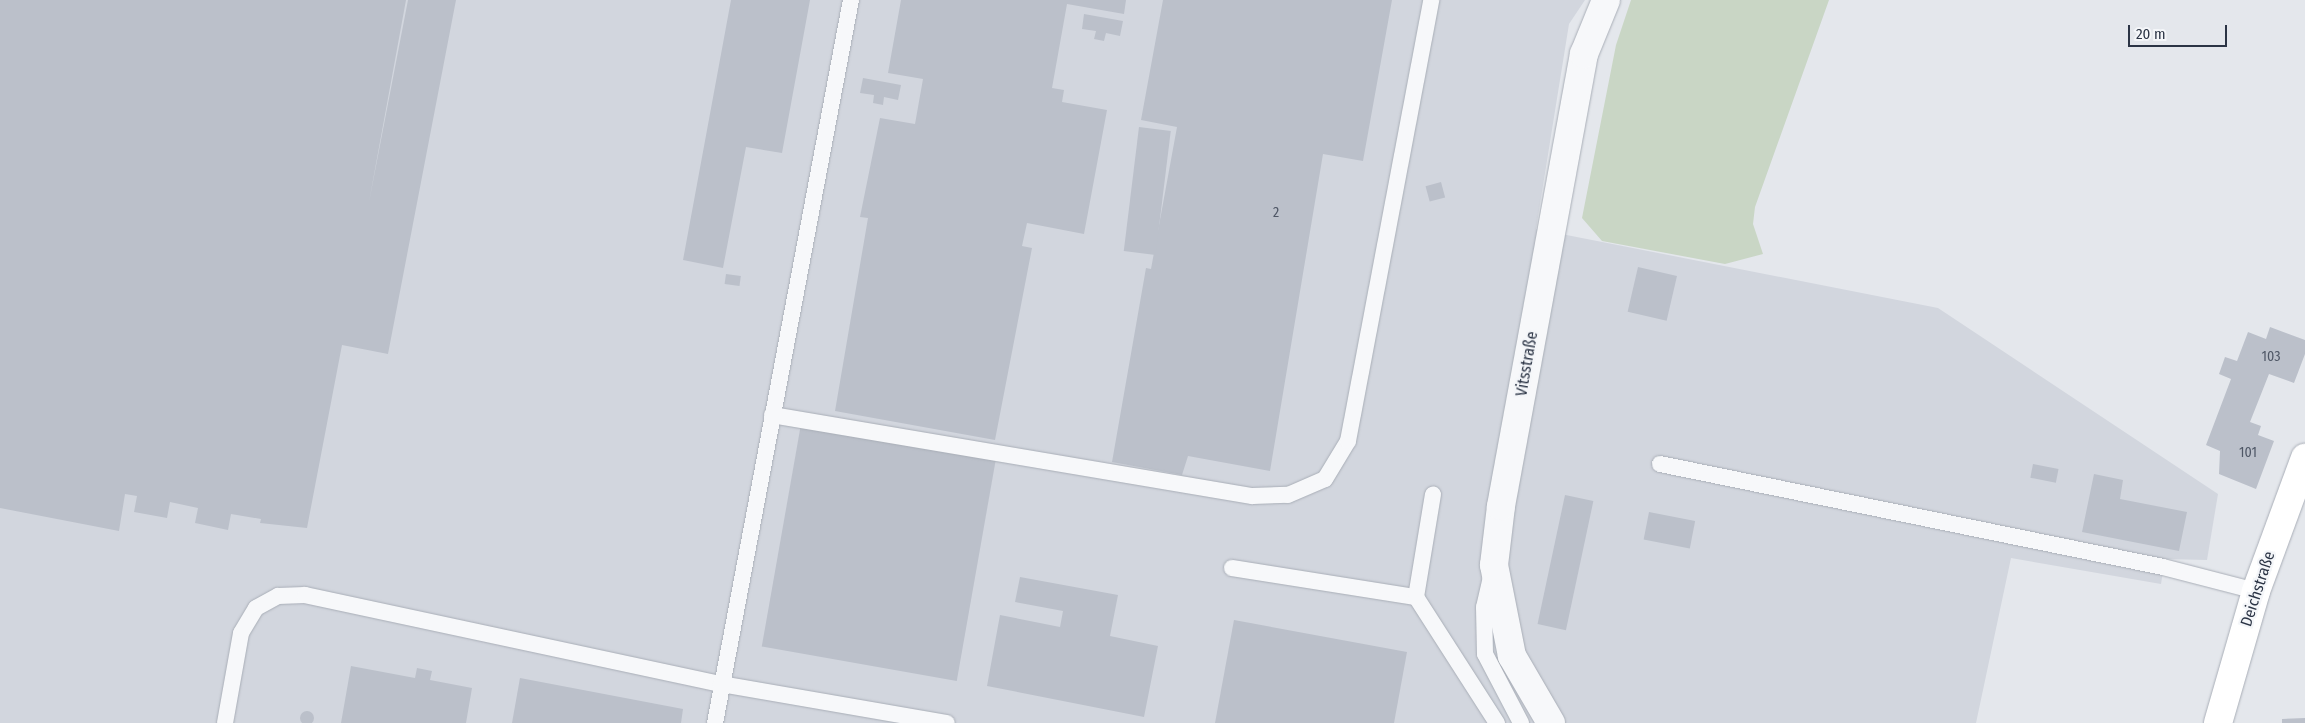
<!DOCTYPE html>
<meta charset="utf-8">
<style>
body{margin:0}
#map{position:relative;width:2305px;height:723px;overflow:hidden;background:#e4e7ec;font-family:"Fira Sans Condensed",sans-serif}
div>[style]{position:absolute}
[style*='--x']{left:calc(var(--x)*1px);top:calc(var(--y)*1px);width:calc(var(--w)*1px);rotate:calc(var(--a)*1deg)}
.built>*{inset:0;background:#d2d6de}
.green>*{inset:0;background:#c9d6c5}
.building>*{inset:0;background:#bbc0ca;transform-origin:0 0}
.round{border-radius:50%}
.roads{filter:drop-shadow(0 0 1px #a9aeb7) drop-shadow(0 0 1px #a9aeb7)}
.lane>*{height:16px;margin:-8px;padding:0 8px;transform-origin:8px;border-radius:8px;background:#f7f8fa}
.street>*{height:28px;margin:-14px;padding:0 14px;transform-origin:14px;border-radius:14px;background:#f7f8fa}
.secondary>*{height:28px;margin:-14px;padding:0 14px;transform-origin:14px;border-radius:14px;background:#fff}
span{translate:-50% -50%;white-space:nowrap;text-align:center;line-height:1.15;-webkit-text-stroke:4.5px #f4f6f9;paint-order:stroke}
.number-label{font-size:14px;color:#4f5766}
.number-label span{-webkit-text-stroke-width:0}
.street-label{font-size:16px;color:#2b3445}
.scale{position:absolute;left:2128px;top:25px;width:99px;height:22px;box-sizing:border-box;border:2px solid #2b3445;border-top:0;padding-left:6px;font-size:15px;line-height:18px;white-space:nowrap;color:#2b3445;-webkit-text-stroke:4px #f4f6f9;paint-order:stroke}
</style>
<div id="map">
<div class="built">
<i style="clip-path:polygon(0 0,1585px 0,1569px 24px,1536px 229px,1938px 308px,2218px 494px,2207px 560px,2165px 559px,2161px 584px,2011px 558px,1976px 723px,0 723px)"></i>
</div>
<div class="green">
<i style="clip-path:polygon(1631px 0,1829px 0,1755px 207px,1753px 224px,1763px 254px,1725px 264px,1602px 241px,1582px 218px,1616px 45px)"></i>
</div>
<div class="building">
<i style="clip-path:polygon(0 0,406px 0,369px 202px,408px 0,456px 0,388px 354px,342px 345px,307px 528px,260px 523px,261px 519px,231px 514px,228px 530px,195px 523px,198px 508px,170px 502px,167px 518px,134px 512px,137px 496px,125px 494px,119px 531px,0 508px)"></i>
<i style="clip-path:polygon(731px 0,810px 0,782px 153px,746px 147px,723px 268px,683px 260px)"></i>
<i style="clip-path:polygon(901px 0,1126px 0,1124px 14px,1067px 4px,1052px 88px,1064px 90px,1062px 102px,1107px 110px,1084px 234px,1027px 223px,1022px 246px,1032px 248px,995px 440px,835px 411px,868px 218px,860px 217px,880px 118px,915px 124px,923px 79px,888px 73px)"></i>
<i style="clip-path:polygon(1163px 0,1392px 0,1363px 161px,1323px 154px,1270px 471px,1188px 456px,1182px 475px,1112px 462px,1146px 268px,1151px 269px,1177px 127px,1141px 120px)"></i>
<i style="clip-path:polygon(1084px 14px,1123px 21px,1120px 36px,1106px 33px,1104px 41px,1094px 39px,1096px 31px,1082px 29px)"></i>
<i style="clip-path:polygon(863px 78px,901px 85px,898px 100px,884px 97px,883px 105px,873px 103px,874px 95px,860px 93px)"></i>
<i style="left:1139px;top:127px;width:32px;height:125px;rotate:7deg"></i>
<i style="left:1441px;top:182px;width:16px;height:16px;rotate:75deg"></i>
<i style="left:1638px;top:267px;width:40px;height:46px;rotate:13deg"></i>
<i style="left:726px;top:274px;width:15px;height:10px;rotate:8deg"></i>
<i style="clip-path:polygon(2270px 327px,2305px 340px,2305px 354px,2294px 383px,2269px 374px,2250px 422px,2261px 426px,2258px 435px,2274px 441px,2256px 489px,2219px 474px,2220px 451px,2206px 445px,2231px 379px,2219px 374px,2225px 357px,2237px 361px,2248px 332px,2266px 339px)"></i>
<i style="left:801px;top:424px;width:198px;height:226px;rotate:10deg"></i>
<i style="left:2033px;top:464px;width:26px;height:14px;rotate:11deg"></i>
<i style="clip-path:polygon(2094px 474px,2123px 480px,2120px 499px,2187px 512px,2179px 551px,2082px 532px)"></i>
<i style="left:1565px;top:495px;width:29px;height:132px;rotate:12deg"></i>
<i style="left:1649px;top:512px;width:47px;height:28px;rotate:11deg"></i>
<i style="clip-path:polygon(1020px 577px,1118px 595px,1110px 636px,1158px 646px,1144px 717px,987px 686px,1000px 615px,1060px 627px,1063px 611px,1015px 602px)"></i>
<i style="clip-path:polygon(1234px 620px,1407px 652px,1394px 723px,1215px 723px)"></i>
<i style="clip-path:polygon(351px 666px,415px 678px,417px 668px,432px 671px,430px 680px,472px 688px,466px 723px,341px 723px)"></i>
<i style="clip-path:polygon(520px 678px,683px 709px,681px 723px,512px 723px)"></i>
<i class="round" style="left:300px;top:711px;width:14px;height:14px"></i>
<i style="clip-path:polygon(2305px 718px,2305px 723px,2282px 723px,2282px 719px)"></i>
</div>
<div class="roads">
<div class="lane">
<i style="--x:772;--y:415;--w:487;--a:9.6"></i>
<i style="--x:1252;--y:496;--w:36;--a:-2"></i>
<i style="--x:1288;--y:495;--w:40;--a:-23.4"></i>
<i style="--x:1325;--y:479;--w:44;--a:-58.8"></i>
<i style="--x:1348;--y:441;--w:449;--a:-79.3"></i>
<i style="--x:1660;--y:464;--w:513;--a:11.57"></i>
<i style="--x:2163;--y:567;--w:96;--a:14.5"></i>
<i style="--x:1232;--y:568;--w:186;--a:9"></i>
<i style="--x:1416;--y:597;--w:150;--a:57.3"></i>
<i style="--x:1491;--y:577;--w:31;--a:103"></i>
<i style="--x:1484;--y:607;--w:47;--a:88.8"></i>
<i style="--x:1485;--y:654;--w:78;--a:62.4"></i>
<i style="--x:1416;--y:597;--w:104;--a:-80.6"></i>
<i style="--x:225;--y:723;--w:91;--a:-79.9"></i>
<i style="--x:241;--y:633;--w:29;--a:-59"></i>
<i style="--x:256;--y:608;--w:25;--a:-29"></i>
<i style="--x:278;--y:596;--w:27;--a:-2"></i>
<i style="--x:305;--y:595;--w:425;--a:12.1"></i>
<i style="--x:721;--y:684;--w:229;--a:9.8"></i>
<i style="--x:715;--y:723;--w:736;--a:-79.35"></i>
</div>
<div class="street">
<i style="--x:1551;--y:723;--w:78;--a:-120.2"></i>
<i style="--x:1512;--y:656;--w:93;--a:-101.2"></i>
<i style="--x:1494;--y:565;--w:59;--a:-83.2"></i>
<i style="--x:1501;--y:506;--w:460;--a:-79.6"></i>
<i style="--x:1584;--y:54;--w:58;--a:-67.8"></i>
</div>
<div class="secondary">
<i style="--x:2218;--y:723;--w:137;--a:-73.9"></i>
<i style="--x:2256;--y:591;--w:142;--a:-69.8"></i>
</div>
</div>
<div class="number-label">
<span style="left:1276px;top:213px">2</span>
<span style="left:2271px;top:357px">103</span>
<span style="left:2248px;top:453px">101</span>
</div>
<div class="street-label">
<span style="left:1527px;top:364px;rotate:-80deg">Vitsstraße</span>
<span style="left:2258px;top:589px;rotate:-72deg">Deichstraße</span>
</div>
<div class="scale">20 m</div>
</div>
